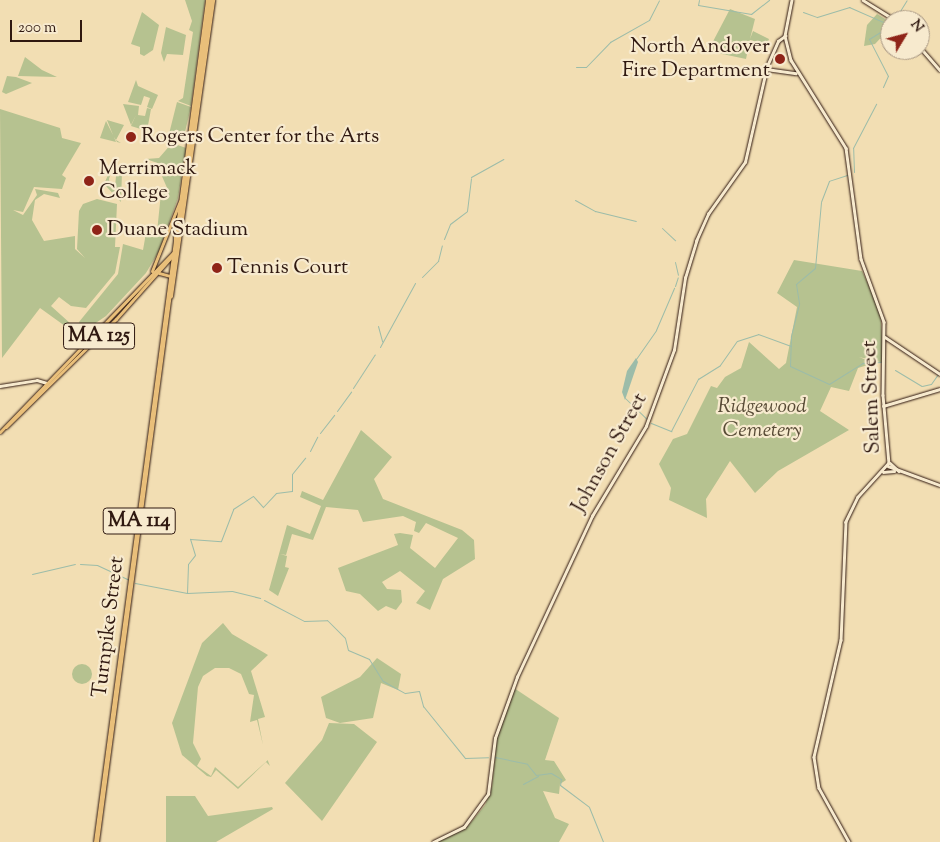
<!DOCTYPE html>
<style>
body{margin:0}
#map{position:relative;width:940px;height:842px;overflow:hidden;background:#f2deb3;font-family:"Sorts Mill Goudy",serif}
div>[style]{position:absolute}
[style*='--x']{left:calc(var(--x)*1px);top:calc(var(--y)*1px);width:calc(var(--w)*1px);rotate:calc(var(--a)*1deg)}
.green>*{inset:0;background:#b6c290}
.round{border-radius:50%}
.water>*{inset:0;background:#9cbca9}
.stream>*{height:1px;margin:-0.5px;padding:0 0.5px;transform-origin:0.5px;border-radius:0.5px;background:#9cbca9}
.roads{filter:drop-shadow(0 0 1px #2f1810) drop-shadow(0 0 1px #2f1810)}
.secondary>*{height:2.5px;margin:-1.25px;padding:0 1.25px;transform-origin:1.25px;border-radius:1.25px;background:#f7eace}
.primary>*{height:3px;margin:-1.5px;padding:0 1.5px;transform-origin:1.5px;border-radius:1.5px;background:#e9bf7a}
.highway>*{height:4.5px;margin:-2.25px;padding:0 2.25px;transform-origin:2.25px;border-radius:2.25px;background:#e9bf7a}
.dots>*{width:14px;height:14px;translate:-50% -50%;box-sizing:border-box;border:2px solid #f7eace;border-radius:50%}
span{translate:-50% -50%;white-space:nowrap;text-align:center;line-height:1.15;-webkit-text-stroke:4.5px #f7eace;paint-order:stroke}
.shield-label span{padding:1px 4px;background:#f7eace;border:1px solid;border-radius:4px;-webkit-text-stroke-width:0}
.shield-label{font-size:20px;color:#2f1810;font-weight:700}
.poi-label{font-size:21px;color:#2f1810}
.right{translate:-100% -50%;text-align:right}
.left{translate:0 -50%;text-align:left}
.street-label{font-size:21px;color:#2f1810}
.park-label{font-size:21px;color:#584b36;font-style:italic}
.north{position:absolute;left:880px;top:10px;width:50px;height:50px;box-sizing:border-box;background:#f7eace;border:1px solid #a79682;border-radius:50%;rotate:53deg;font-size:14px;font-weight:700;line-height:20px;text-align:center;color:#2f1810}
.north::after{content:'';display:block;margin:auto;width:18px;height:22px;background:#8f2418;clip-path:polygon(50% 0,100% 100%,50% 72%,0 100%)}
.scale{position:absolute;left:10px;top:20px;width:72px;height:22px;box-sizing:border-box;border:2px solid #2f1810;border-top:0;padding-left:6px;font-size:15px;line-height:18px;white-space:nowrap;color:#2f1810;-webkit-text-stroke:4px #f7eace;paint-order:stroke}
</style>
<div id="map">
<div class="green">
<i style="clip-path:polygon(185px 0,205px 0,191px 106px,178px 101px,183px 98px,193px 32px,189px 30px,192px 21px)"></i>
<i style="clip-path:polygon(730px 9px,755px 19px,750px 39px,753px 31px,769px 39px,767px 45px,750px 40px,746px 59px,708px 51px)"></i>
<i style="clip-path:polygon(142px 12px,159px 25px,153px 50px,144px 56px,140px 54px,140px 47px,131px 44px)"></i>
<i style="clip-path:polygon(877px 14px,890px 22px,890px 28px,875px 44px,864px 46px,867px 25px)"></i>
<i style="clip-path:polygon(166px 27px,186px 35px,183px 55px,167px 54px,164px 62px,161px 53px)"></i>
<i style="clip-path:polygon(25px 57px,42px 70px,57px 77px,18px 76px)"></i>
<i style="clip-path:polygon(7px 76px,16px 77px,32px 83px,6px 94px,2px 92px)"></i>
<i style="clip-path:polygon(136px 80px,138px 86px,158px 95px,152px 109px,147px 107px,150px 98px,144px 96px,141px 105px,128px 102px)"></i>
<i style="clip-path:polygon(177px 102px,191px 107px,183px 140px,172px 139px,169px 134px)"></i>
<i style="clip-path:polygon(123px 104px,139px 106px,138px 115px,145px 116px,147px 108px,151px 109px,147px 131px,131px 126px,136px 115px,131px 125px)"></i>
<i style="clip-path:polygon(0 109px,60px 128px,62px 138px,81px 143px,62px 175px,66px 178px,62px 189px,34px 187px,23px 212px,13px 210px,23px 215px,37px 195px,35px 189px,58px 193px,60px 198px,44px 194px,35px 200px,32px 220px,44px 241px,75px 236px,75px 249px,85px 258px,77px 249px,79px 211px,83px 204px,97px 199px,117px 204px,115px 247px,120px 247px,115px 273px,86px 308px,71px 306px,59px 297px,51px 306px,71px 324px,65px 326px,40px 308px,2px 358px)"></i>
<i style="clip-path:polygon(107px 120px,124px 125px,116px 140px,121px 143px,117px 142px,114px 137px,116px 142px,100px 138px,106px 121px,113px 135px)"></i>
<i style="clip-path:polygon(172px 143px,186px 148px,178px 198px,159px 251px,146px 273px,106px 316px,84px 331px,79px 322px,118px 274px,123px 244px,143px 250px,146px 233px,157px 232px,161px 193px,168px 190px,161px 174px,166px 166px,146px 159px,159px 158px)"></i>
<i style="clip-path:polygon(114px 162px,109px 179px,110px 187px,115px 187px,116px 176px,122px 172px,121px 202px,104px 184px)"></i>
<i style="clip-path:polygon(794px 260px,862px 271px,880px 310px,884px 363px,859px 357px,874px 363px,858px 368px,849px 391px,831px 387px,820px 411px,849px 430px,778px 471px,755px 493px,730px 461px,706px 499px,707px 518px,669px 500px,671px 488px,659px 464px,673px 439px,687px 434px,711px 386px,717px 388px,725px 377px,741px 368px,749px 342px,779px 369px,786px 363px,797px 307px,777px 293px)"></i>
<i style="clip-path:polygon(361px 430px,392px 457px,374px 479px,383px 499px,462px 530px,474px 540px,475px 559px,443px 579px,430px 610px,416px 603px,425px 591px,400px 571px,382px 582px,387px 589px,401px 590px,402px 602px,396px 610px,386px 606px,378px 611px,360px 594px,346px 591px,338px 568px,398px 545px,394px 534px,400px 533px,413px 535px,410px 548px,435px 568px,458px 538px,426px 523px,419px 533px,414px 531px,416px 522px,403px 516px,363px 522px,358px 510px,326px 507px,313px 540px,292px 534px,286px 555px,280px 554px,287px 556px,285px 567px,289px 568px,278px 596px,269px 590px,287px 525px,310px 534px,321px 506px,300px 497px,302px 491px,323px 500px)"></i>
<i style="clip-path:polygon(223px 623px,232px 634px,268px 655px,251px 671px,265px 717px,258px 719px,263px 745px,257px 720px,250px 722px,254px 695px,249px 694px,241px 674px,229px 668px,215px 668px,203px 676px,198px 687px,193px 743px,201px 759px,197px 766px,211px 776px,215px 767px,238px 787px,268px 760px,268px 761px,270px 766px,266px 762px,238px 789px,216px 770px,211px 777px,207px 776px,182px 755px,172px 723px,202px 643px)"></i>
<i style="clip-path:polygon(377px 658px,401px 674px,398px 690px,381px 683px,373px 718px,340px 723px,326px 718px,321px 697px,360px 677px)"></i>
<i class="round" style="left:72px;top:664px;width:20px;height:20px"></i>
<i style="clip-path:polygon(514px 688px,559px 718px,545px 760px,554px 761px,566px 780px,560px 784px,559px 794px,543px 791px,555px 818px,569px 824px,559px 842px,437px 842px,468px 826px,485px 805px,492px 786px,497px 738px)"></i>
<i style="clip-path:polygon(329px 723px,354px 724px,377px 742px,322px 821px,285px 783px,322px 740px)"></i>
<i style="clip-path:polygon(166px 796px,195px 796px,208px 816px,272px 807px,273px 809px,216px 842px,166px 842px)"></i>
</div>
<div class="water">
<i style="clip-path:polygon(636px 358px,638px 362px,625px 400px,622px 392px,627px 371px)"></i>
</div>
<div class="stream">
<i style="--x:699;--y:0;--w:5;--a:101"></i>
<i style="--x:698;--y:5;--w:54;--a:9.6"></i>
<i style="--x:751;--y:14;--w:23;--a:-38"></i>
<i style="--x:803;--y:12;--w:15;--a:20"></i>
<i style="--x:817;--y:17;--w:34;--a:-17"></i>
<i style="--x:849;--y:7;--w:45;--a:23.7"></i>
<i style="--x:895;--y:19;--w:22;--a:-58"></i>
<i style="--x:576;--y:67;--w:10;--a:0"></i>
<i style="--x:586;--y:67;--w:35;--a:-46"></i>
<i style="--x:610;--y:42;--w:45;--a:-29.4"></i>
<i style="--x:649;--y:20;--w:22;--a:-63"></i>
<i style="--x:883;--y:87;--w:12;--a:-66"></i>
<i style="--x:888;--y:76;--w:42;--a:-117.2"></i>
<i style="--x:869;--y:39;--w:25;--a:-32"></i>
<i style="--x:854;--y:172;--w:24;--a:-92"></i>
<i style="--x:853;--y:148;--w:50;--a:-62.4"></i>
<i style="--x:847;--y:175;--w:19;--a:162"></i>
<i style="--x:829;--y:181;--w:22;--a:111"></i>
<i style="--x:821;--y:202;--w:66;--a:95.2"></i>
<i style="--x:815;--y:268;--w:25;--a:140"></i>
<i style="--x:796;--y:284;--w:20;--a:81"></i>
<i style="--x:799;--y:304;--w:34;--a:104"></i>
<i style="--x:791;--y:337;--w:29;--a:92"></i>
<i style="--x:790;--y:366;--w:43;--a:24.8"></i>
<i style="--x:829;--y:384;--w:39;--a:-32"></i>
<i style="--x:862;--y:363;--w:19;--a:-3"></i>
<i style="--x:471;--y:177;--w:37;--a:-29"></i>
<i style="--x:575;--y:200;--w:23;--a:29"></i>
<i style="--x:595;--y:211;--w:42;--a:13.7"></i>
<i style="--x:662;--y:228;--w:18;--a:43"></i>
<i style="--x:444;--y:239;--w:16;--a:-68"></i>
<i style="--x:450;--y:224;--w:21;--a:-37"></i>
<i style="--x:467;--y:211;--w:33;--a:-83"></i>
<i style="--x:675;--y:262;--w:13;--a:77"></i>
<i style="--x:422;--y:277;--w:23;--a:-45"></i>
<i style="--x:438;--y:261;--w:16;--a:-76"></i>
<i style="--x:675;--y:286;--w:9;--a:-72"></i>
<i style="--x:378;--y:326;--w:16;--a:75"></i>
<i style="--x:380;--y:347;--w:73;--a:-61.3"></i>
<i style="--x:636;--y:359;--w:35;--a:-55"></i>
<i style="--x:656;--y:330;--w:46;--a:-66.8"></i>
<i style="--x:895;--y:370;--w:31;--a:31"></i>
<i style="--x:922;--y:386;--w:9;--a:-13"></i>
<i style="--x:931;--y:384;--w:16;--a:-55"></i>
<i style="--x:353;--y:388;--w:40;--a:-57.1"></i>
<i style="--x:625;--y:398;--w:30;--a:44"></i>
<i style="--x:337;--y:411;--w:24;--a:-54"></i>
<i style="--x:651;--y:423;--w:22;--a:22"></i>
<i style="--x:671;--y:431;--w:59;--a:-62.6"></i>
<i style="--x:698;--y:379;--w:26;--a:-32"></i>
<i style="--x:720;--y:365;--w:29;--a:-55"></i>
<i style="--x:737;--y:341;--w:22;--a:-18"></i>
<i style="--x:758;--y:334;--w:35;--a:20"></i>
<i style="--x:320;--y:433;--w:23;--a:-52"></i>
<i style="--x:310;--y:451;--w:16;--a:-63"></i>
<i style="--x:80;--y:564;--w:17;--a:3"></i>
<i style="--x:97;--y:565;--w:35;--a:25"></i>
<i style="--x:32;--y:574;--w:44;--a:-13.1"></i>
<i style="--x:135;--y:583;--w:53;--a:10.9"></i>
<i style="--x:187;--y:593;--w:45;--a:-2.5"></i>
<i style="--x:232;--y:591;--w:29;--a:14"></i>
<i style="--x:187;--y:593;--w:29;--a:-88"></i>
<i style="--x:188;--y:564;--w:11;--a:-52"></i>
<i style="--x:195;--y:555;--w:17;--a:-107"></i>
<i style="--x:190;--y:539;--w:31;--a:4"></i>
<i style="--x:221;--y:541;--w:34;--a:-69"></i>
<i style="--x:233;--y:509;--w:24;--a:-33"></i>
<i style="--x:253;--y:496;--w:15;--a:48"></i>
<i style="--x:263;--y:507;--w:19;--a:-47"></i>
<i style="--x:276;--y:493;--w:16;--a:-7"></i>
<i style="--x:292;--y:491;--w:17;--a:-90"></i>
<i style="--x:292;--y:474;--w:21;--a:-51"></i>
<i style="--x:264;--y:600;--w:45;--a:27.7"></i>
<i style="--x:304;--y:621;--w:23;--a:-2"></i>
<i style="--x:327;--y:620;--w:25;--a:45"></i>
<i style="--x:345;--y:638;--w:12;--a:76"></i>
<i style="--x:348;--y:650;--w:23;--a:23"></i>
<i style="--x:369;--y:659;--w:26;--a:58"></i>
<i style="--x:383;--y:681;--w:25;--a:29"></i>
<i style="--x:405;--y:693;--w:14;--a:-8"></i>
<i style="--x:419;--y:691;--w:16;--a:75"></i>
<i style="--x:423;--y:706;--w:67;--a:51.1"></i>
<i style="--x:465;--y:758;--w:23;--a:-2"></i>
<i style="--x:495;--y:757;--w:33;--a:12"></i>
<i style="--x:527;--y:764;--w:14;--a:51"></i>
<i style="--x:536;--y:775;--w:15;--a:-8"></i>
<i style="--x:551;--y:773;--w:12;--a:31"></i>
<i style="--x:561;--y:779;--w:6;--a:99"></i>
<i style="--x:560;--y:785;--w:36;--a:37"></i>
<i style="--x:589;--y:807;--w:38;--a:68"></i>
<i style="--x:523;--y:784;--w:17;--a:-28"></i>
</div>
<div class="roads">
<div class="secondary">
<i style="--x:792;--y:0;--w:37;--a:101"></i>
<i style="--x:785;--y:36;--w:25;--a:76"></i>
<i style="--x:791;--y:60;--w:104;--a:58"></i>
<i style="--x:846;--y:148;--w:112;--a:82.3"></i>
<i style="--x:861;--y:259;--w:67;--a:69.9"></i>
<i style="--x:884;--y:322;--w:73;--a:90.8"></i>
<i style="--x:883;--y:395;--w:68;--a:85"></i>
<i style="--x:889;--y:463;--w:46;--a:132.4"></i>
<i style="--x:858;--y:497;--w:28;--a:116"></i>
<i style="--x:846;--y:522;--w:118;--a:92.4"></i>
<i style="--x:841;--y:640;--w:120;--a:103"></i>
<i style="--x:814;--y:757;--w:31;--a:81"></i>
<i style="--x:819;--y:788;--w:62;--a:60.9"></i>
<i style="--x:863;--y:0;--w:38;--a:32"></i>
<i style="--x:920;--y:47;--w:30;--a:49"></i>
<i style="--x:766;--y:69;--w:30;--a:8"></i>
<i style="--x:885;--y:337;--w:66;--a:33.9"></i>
<i style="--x:0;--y:386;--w:37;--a:-9"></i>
<i style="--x:37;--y:380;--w:10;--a:17"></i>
<i style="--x:883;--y:406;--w:59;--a:-16.6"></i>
<i style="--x:890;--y:463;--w:12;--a:42"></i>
<i style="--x:888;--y:466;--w:55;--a:20.1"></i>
<i style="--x:883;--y:472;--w:11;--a:-5"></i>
<i style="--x:433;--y:842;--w:34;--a:-26"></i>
<i style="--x:464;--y:827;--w:41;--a:-54"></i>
<i style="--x:488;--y:794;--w:56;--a:-82.9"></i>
<i style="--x:495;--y:738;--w:65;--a:-70.2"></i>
<i style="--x:517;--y:677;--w:178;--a:-65"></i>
<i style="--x:592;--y:516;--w:105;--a:-59"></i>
<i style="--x:646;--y:426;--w:81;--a:-69.8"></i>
<i style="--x:674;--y:350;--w:73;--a:-81.3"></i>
<i style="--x:685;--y:278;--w:39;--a:-73"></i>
<i style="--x:696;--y:241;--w:30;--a:-66"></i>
<i style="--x:708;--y:214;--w:64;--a:-54.6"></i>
<i style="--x:745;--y:162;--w:98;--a:-77.1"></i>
<i style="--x:767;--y:66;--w:27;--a:-66"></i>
<i style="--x:778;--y:41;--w:9;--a:-36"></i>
</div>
<div class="primary">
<i style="--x:175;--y:243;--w:21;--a:-90"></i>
<i style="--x:152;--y:271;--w:75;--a:-68.2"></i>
<i style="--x:159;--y:273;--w:11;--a:15"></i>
<i style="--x:6;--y:427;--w:154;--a:-44.5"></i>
<i style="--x:116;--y:319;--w:86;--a:-48.3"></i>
<i style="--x:0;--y:432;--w:249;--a:-46"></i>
</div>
<div class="highway">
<i style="--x:170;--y:296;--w:299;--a:-81.9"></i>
<i style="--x:96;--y:842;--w:849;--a:-82.42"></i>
</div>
</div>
<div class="dots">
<i style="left:780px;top:59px;background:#8f2418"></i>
<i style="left:131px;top:137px;background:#8f2418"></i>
<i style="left:89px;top:181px;background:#8f2418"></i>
<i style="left:97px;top:230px;background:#8f2418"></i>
<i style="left:217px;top:268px;background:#8f2418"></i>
</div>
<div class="shield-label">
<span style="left:99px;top:336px">MA 125</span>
<span style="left:139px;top:521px">MA 114</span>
</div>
<div class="poi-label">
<span class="right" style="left:770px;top:59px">North Andover<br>Fire Department</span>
<span class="left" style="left:141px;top:137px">Rogers Center for the Arts</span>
<span class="left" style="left:99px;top:181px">Merrimack<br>College</span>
<span class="left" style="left:107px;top:230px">Duane Stadium</span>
<span class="left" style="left:227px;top:268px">Tennis Court</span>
</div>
<div class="street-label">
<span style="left:872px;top:397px;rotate:-92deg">Salem Street</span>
<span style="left:610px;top:453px;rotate:-61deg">Johnson Street</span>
<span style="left:109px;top:627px;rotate:-83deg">Turnpike Street</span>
</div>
<div class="park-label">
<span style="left:762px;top:419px">Ridgewood<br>Cemetery</span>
</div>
<div class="north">N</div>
<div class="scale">200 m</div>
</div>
